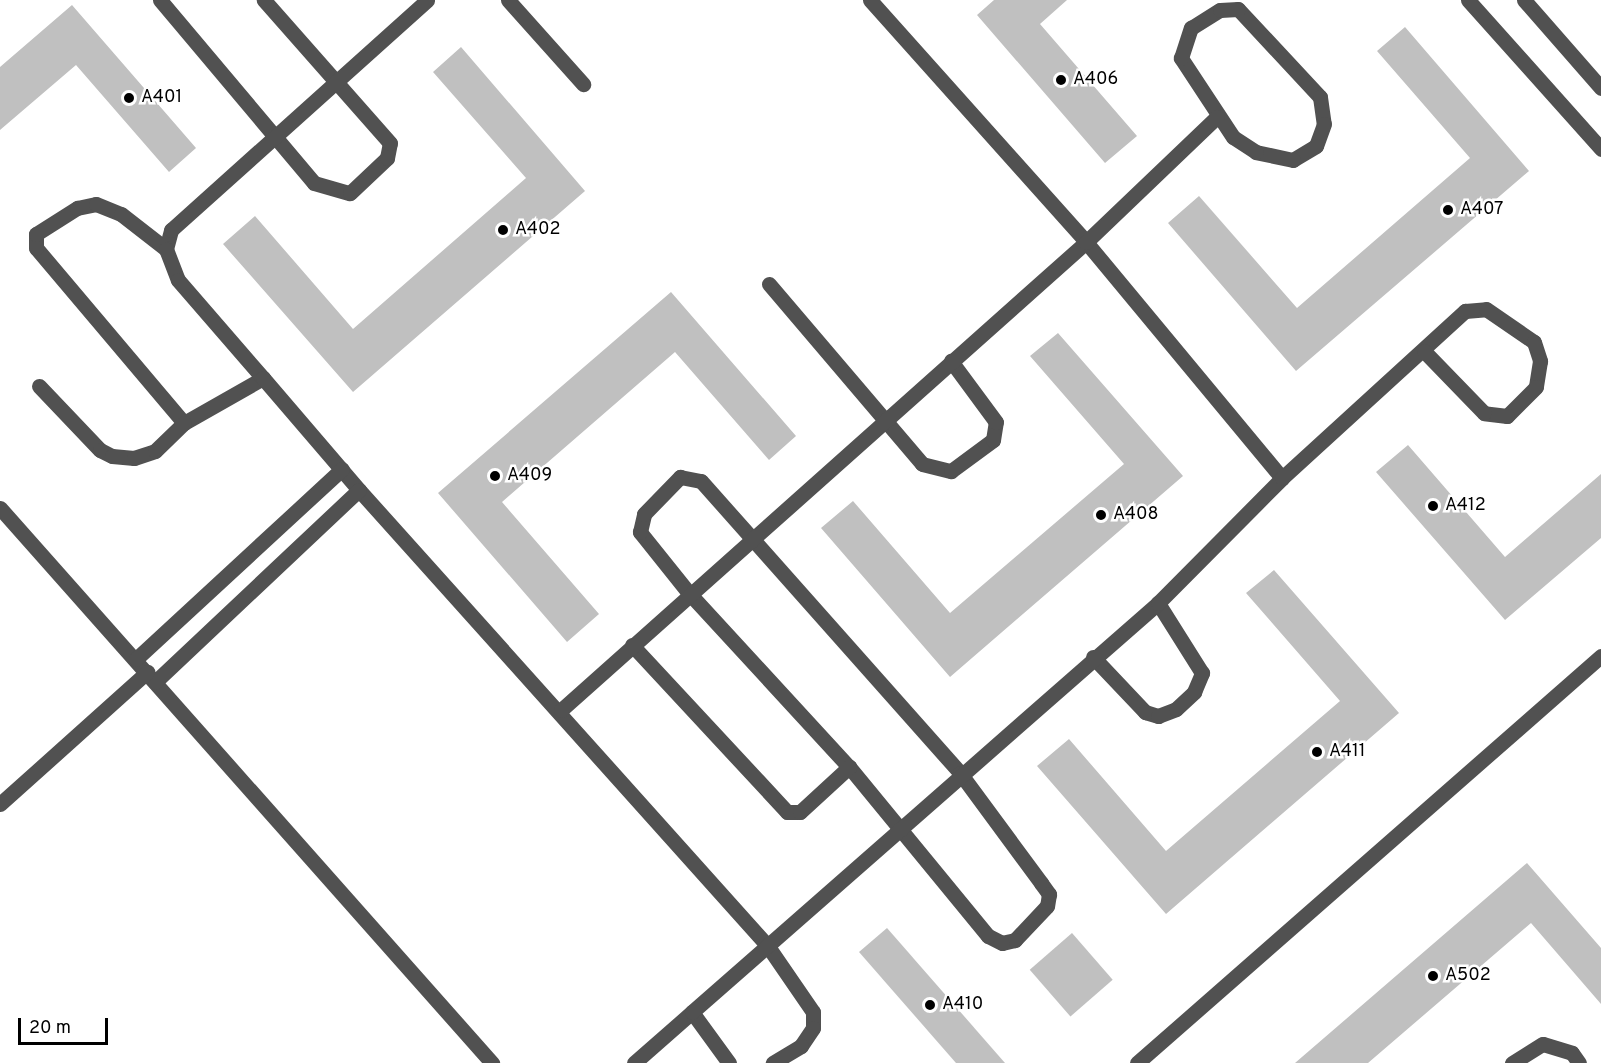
<!DOCTYPE html>
<style>
body{margin:0}
#map{position:relative;width:1601px;height:1063px;overflow:hidden;background:#fff;font-family:Overpass,sans-serif}
div>[style]{position:absolute}
[style*='--x']{left:calc(var(--x)*1px);top:calc(var(--y)*1px);width:calc(var(--w)*1px);rotate:calc(var(--a)*1deg)}
.building>*{inset:0;background:#c0c0c0;transform-origin:0 0}
.minor>*{height:15px;margin:-7.5px;padding:0 7.5px;transform-origin:7.5px;border-radius:7.5px;background:#515151}
.dots>*{width:16px;height:16px;translate:-50% -50%;box-sizing:border-box;border:3px solid #fff;border-radius:50%}
span{translate:-50% -50%;white-space:nowrap;text-align:center;line-height:1.15;-webkit-text-stroke:5px #fff;paint-order:stroke}
.poi-label{font-size:18px;color:#000}
.left{translate:0 -50%;text-align:left}
.scale{position:absolute;left:18px;top:1018px;width:90px;height:27px;box-sizing:border-box;border:3px solid #000;border-top:0;padding-left:8px;font-size:18px;line-height:21px;white-space:nowrap;color:#000;-webkit-text-stroke:4px #fff;paint-order:stroke}
</style>
<div id="map">
<div class="building">
<i style="clip-path:polygon(994px 0,1067px 0,1040px 24px,1137px 136px,1105px 163px,977px 15px)"></i>
<i style="clip-path:polygon(72px 5px,196px 148px,169px 172px,76px 65px,0 130px,0 67px)"></i>
<i style="clip-path:polygon(1405px 27px,1529px 171px,1296px 371px,1168px 223px,1199px 196px,1297px 308px,1470px 158px,1377px 51px)"></i>
<i style="clip-path:polygon(461px 47px,585px 191px,353px 392px,223px 244px,255px 216px,353px 329px,526px 178px,433px 72px)"></i>
<i style="clip-path:polygon(671px 292px,796px 436px,769px 460px,675px 352px,502px 502px,599px 614px,567px 642px,438px 493px)"></i>
<i style="clip-path:polygon(1058px 333px,1183px 476px,950px 677px,821px 528px,853px 501px,950px 613px,1124px 464px,1030px 356px)"></i>
<i style="clip-path:polygon(1408px 445px,1505px 557px,1601px 474px,1601px 538px,1505px 620px,1376px 472px)"></i>
<i style="clip-path:polygon(1274px 570px,1399px 713px,1166px 914px,1037px 766px,1069px 739px,1166px 851px,1340px 701px,1246px 593px)"></i>
<i style="clip-path:polygon(1527px 863px,1601px 948px,1601px 1004px,1531px 923px,1368px 1063px,1295px 1063px)"></i>
<i style="clip-path:polygon(887px 928px,1005px 1063px,956px 1063px,859px 952px)"></i>
<i style="left:1072px;top:933px;width:62px;height:56px;rotate:49deg"></i>
</div>
<div class="minor">
<i style="--x:160;--y:0;--w:239;--a:49.9"></i>
<i style="--x:314;--y:183;--w:37;--a:16"></i>
<i style="--x:350;--y:193;--w:51;--a:-43.4"></i>
<i style="--x:387;--y:158;--w:15;--a:-79"></i>
<i style="--x:390;--y:143;--w:191;--a:-131.4"></i>
<i style="--x:508;--y:0;--w:113;--a:48.2"></i>
<i style="--x:870;--y:0;--w:324;--a:48.2"></i>
<i style="--x:1086;--y:242;--w:307;--a:50.3"></i>
<i style="--x:1468;--y:0;--w:200;--a:48.2"></i>
<i style="--x:1524;--y:0;--w:117;--a:48.8"></i>
<i style="--x:1238;--y:9;--w:120;--a:47"></i>
<i style="--x:1320;--y:97;--w:27;--a:82"></i>
<i style="--x:1324;--y:124;--w:23;--a:110"></i>
<i style="--x:1316;--y:146;--w:27;--a:149"></i>
<i style="--x:1293;--y:160;--w:38;--a:-168"></i>
<i style="--x:1256;--y:152;--w:27;--a:-147"></i>
<i style="--x:1233;--y:137;--w:95;--a:-123.4"></i>
<i style="--x:1181;--y:58;--w:32;--a:-72"></i>
<i style="--x:1191;--y:28;--w:34;--a:-32"></i>
<i style="--x:1220;--y:10;--w:18;--a:-3"></i>
<i style="--x:166;--y:249;--w:20;--a:-75"></i>
<i style="--x:171;--y:230;--w:344;--a:-41.9"></i>
<i style="--x:769;--y:284;--w:236;--a:49.6"></i>
<i style="--x:922;--y:464;--w:30;--a:14"></i>
<i style="--x:951;--y:471;--w:52;--a:-36.4"></i>
<i style="--x:993;--y:440;--w:18;--a:-81"></i>
<i style="--x:996;--y:422;--w:76;--a:-126.4"></i>
<i style="--x:263;--y:378;--w:91;--a:150.3"></i>
<i style="--x:184;--y:423;--w:229;--a:-130.2"></i>
<i style="--x:36;--y:248;--w:14;--a:-90"></i>
<i style="--x:36;--y:234;--w:49;--a:-32.4"></i>
<i style="--x:77;--y:208;--w:19;--a:-12"></i>
<i style="--x:96;--y:204;--w:27;--a:22"></i>
<i style="--x:121;--y:214;--w:57;--a:37.9"></i>
<i style="--x:166;--y:249;--w:33;--a:69"></i>
<i style="--x:178;--y:280;--w:130;--a:49.1"></i>
<i style="--x:263;--y:378;--w:148;--a:49.4"></i>
<i style="--x:359;--y:490;--w:611;--a:48.12"></i>
<i style="--x:767;--y:945;--w:81;--a:55.5"></i>
<i style="--x:813;--y:1012;--w:16;--a:90"></i>
<i style="--x:813;--y:1028;--w:22;--a:124"></i>
<i style="--x:801;--y:1046;--w:33;--a:149"></i>
<i style="--x:39;--y:386;--w:88;--a:46.4"></i>
<i style="--x:100;--y:450;--w:13;--a:27"></i>
<i style="--x:112;--y:456;--w:22;--a:5"></i>
<i style="--x:134;--y:458;--w:22;--a:-18"></i>
<i style="--x:155;--y:451;--w:40;--a:-44"></i>
<i style="--x:680;--y:477;--w:21;--a:11"></i>
<i style="--x:701;--y:481;--w:390;--a:48.4"></i>
<i style="--x:960;--y:773;--w:137;--a:53.6"></i>
<i style="--x:1041;--y:883;--w:14;--a:54"></i>
<i style="--x:1049;--y:894;--w:12;--a:99"></i>
<i style="--x:1047;--y:906;--w:47;--a:133.3"></i>
<i style="--x:1015;--y:940;--w:13;--a:167"></i>
<i style="--x:1002;--y:943;--w:16;--a:-153"></i>
<i style="--x:988;--y:936;--w:219;--a:-129.4"></i>
<i style="--x:849;--y:767;--w:238;--a:-132.6"></i>
<i style="--x:688;--y:592;--w:77;--a:-128.7"></i>
<i style="--x:640;--y:532;--w:18;--a:-77"></i>
<i style="--x:644;--y:514;--w:52;--a:-45.8"></i>
<i style="--x:0;--y:508;--w:742;--a:48.44"></i>
<i style="--x:632;--y:645;--w:228;--a:47.1"></i>
<i style="--x:787;--y:812;--w:13;--a:0"></i>
<i style="--x:800;--y:812;--w:67;--a:-42.6"></i>
<i style="--x:1093;--y:657;--w:76;--a:46.6"></i>
<i style="--x:1145;--y:712;--w:14;--a:17"></i>
<i style="--x:1158;--y:716;--w:19;--a:-21"></i>
<i style="--x:1176;--y:709;--w:25;--a:-43"></i>
<i style="--x:1194;--y:692;--w:21;--a:-67"></i>
<i style="--x:1202;--y:673;--w:83;--a:-122.2"></i>
<i style="--x:136;--y:659;--w:280;--a:-42.7"></i>
<i style="--x:155;--y:682;--w:280;--a:-43.3"></i>
<i style="--x:561;--y:710;--w:703;--a:-41.71"></i>
<i style="--x:1086;--y:242;--w:181;--a:-43.7"></i>
<i style="--x:0;--y:804;--w:198;--a:-41.9"></i>
<i style="--x:634;--y:1063;--w:77;--a:-41.3"></i>
<i style="--x:729;--y:1063;--w:63;--a:-126"></i>
<i style="--x:692;--y:1012;--w:620;--a:-41.27"></i>
<i style="--x:1158;--y:603;--w:176;--a:-45.2"></i>
<i style="--x:1282;--y:478;--w:248;--a:-42.4"></i>
<i style="--x:1465;--y:311;--w:21;--a:-5"></i>
<i style="--x:1486;--y:309;--w:58;--a:34.5"></i>
<i style="--x:1534;--y:342;--w:20;--a:72"></i>
<i style="--x:1540;--y:361;--w:26;--a:99"></i>
<i style="--x:1536;--y:387;--w:41;--a:135"></i>
<i style="--x:1507;--y:416;--w:23;--a:-173"></i>
<i style="--x:1484;--y:413;--w:86;--a:-134.1"></i>
<i style="--x:1137;--y:1063;--w:617;--a:-41.26"></i>
<i style="--x:1512;--y:1063;--w:36;--a:-32"></i>
<i style="--x:1543;--y:1044;--w:30;--a:17"></i>
<i style="--x:1572;--y:1053;--w:12;--a:55"></i>
</div>
<div class="dots">
<i style="left:1061px;top:80px;background:#000"></i>
<i style="left:129px;top:98px;background:#000"></i>
<i style="left:1448px;top:210px;background:#000"></i>
<i style="left:503px;top:230px;background:#000"></i>
<i style="left:495px;top:476px;background:#000"></i>
<i style="left:1433px;top:506px;background:#000"></i>
<i style="left:1101px;top:515px;background:#000"></i>
<i style="left:1317px;top:752px;background:#000"></i>
<i style="left:1433px;top:976px;background:#000"></i>
<i style="left:930px;top:1005px;background:#000"></i>
</div>
<div class="poi-label">
<span class="left" style="left:1073px;top:80px">A406</span>
<span class="left" style="left:141px;top:98px">A401</span>
<span class="left" style="left:1460px;top:210px">A407</span>
<span class="left" style="left:515px;top:230px">A402</span>
<span class="left" style="left:507px;top:476px">A409</span>
<span class="left" style="left:1445px;top:506px">A412</span>
<span class="left" style="left:1113px;top:515px">A408</span>
<span class="left" style="left:1329px;top:752px">A411</span>
<span class="left" style="left:1445px;top:976px">A502</span>
<span class="left" style="left:942px;top:1005px">A410</span>
</div>
<div class="scale">20 m</div>
</div>
